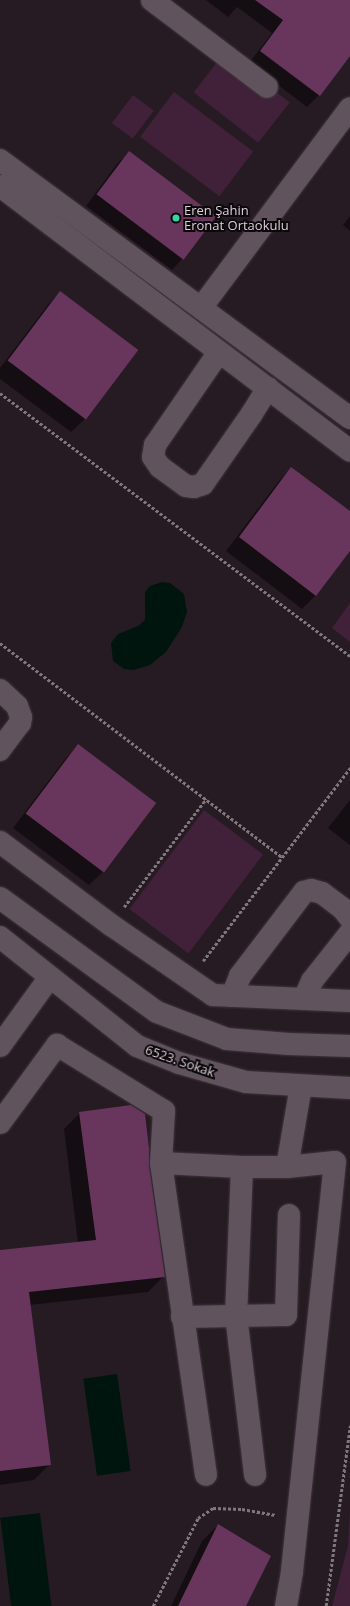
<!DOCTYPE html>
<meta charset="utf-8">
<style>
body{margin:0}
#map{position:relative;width:350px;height:1606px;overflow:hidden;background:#271b23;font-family:"Open Sans",sans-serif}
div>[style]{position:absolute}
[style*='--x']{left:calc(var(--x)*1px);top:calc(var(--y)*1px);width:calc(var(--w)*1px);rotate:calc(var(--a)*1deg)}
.green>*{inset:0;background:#402139;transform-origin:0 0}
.water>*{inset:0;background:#00150d;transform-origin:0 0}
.shadow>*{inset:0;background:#0007}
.building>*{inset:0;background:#68365d;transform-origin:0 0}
.path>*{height:2.5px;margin-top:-1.25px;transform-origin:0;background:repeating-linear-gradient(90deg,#80767d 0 3px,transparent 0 5px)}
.roads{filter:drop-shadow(0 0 1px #3f373d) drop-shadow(0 0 1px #3f373d)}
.minor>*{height:22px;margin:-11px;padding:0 11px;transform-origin:11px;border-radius:11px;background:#61535d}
.dots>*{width:11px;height:11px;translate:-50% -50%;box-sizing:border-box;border:2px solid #0c070b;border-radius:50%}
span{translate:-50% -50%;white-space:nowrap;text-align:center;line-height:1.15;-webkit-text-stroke:4px #0c070b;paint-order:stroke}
.poi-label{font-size:13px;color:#d9d1d6}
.left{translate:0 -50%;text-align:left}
.street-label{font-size:13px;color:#d9d1d6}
</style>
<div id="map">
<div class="green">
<i style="left:225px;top:52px;width:82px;height:51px;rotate:38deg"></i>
<i style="left:174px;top:92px;width:99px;height:56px;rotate:37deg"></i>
<i style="left:133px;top:95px;width:26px;height:35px;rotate:37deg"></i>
<i style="clip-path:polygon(350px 603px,350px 642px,332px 628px)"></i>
<i style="left:204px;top:810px;width:74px;height:124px;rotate:37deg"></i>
<i style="clip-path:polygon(350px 1509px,350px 1606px,332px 1606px,348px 1546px)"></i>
</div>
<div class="water">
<i style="clip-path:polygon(162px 582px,170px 583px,184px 594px,187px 612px,182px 627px,166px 652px,150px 665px,134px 670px,124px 669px,113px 661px,111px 643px,118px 634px,138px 626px,145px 620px,145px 592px,150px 586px)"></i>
<i style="left:117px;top:1374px;width:98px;height:34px;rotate:82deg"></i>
<i style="left:40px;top:1513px;width:94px;height:40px;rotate:83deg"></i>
</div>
<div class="shadow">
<i style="clip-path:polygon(206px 0,350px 0,350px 54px,319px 95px,307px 107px,249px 63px,272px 33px,237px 7px,228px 17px)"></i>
<i style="clip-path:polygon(129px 153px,183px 258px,172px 270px,86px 206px,117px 164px)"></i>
<i style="clip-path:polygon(350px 216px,350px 231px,343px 225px)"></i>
<i style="clip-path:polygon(60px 292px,137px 350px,85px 419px,71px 432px,0 379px,0 368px,47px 306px)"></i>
<i style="clip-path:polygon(291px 468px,350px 513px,350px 550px,316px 595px,302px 609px,226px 551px,278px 482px)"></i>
<i style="clip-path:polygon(79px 745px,155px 803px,103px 872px,89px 885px,13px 828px,65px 759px)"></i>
<i style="clip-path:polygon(350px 800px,350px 845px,328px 828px)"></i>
<i style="clip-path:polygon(80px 1113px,148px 1165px,164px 1276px,148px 1292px,30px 1305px,50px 1464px,34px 1480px,0 1485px,0 1251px,78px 1243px,64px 1129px)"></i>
<i style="clip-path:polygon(218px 1525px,245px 1606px,171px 1606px,202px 1541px)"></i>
</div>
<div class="building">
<i style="clip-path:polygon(255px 0,350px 0,350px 56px,320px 96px,260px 51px,283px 20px)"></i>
<i style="left:129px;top:151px;width:109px;height:54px;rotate:37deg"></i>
<i style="left:60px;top:291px;width:98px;height:87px;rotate:37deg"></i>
<i style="clip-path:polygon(291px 467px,350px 511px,350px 551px,316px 596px,239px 537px)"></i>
<i style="left:78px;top:744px;width:98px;height:87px;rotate:37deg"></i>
<i style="clip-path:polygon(131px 1105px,145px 1114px,149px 1148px,149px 1165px,165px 1277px,29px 1292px,51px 1465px,0 1471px,0 1250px,96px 1240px,79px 1112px)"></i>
<i style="clip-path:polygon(218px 1524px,271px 1556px,246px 1606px,178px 1606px)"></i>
</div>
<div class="path">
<i style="--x:0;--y:393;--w:438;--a:36.9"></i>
<i style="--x:0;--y:643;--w:354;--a:37.2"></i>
<i style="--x:124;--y:907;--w:136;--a:-52.8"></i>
<i style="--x:203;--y:961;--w:243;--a:-52.7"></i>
<i style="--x:153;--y:1606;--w:99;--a:-62.9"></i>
<i style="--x:198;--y:1518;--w:18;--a:-34"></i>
<i style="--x:213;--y:1508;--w:29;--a:2"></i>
<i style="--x:242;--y:1509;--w:34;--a:10"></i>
<i style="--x:326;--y:1606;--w:182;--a:-82.4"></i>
</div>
<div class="roads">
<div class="minor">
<i style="--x:152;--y:0;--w:144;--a:37.1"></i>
<i style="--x:0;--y:160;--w:435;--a:36.4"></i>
<i style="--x:0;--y:186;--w:439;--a:37.1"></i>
<i style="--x:201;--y:308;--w:249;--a:-53.3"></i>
<i style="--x:219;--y:352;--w:113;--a:124.5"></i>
<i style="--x:155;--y:445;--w:12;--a:99"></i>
<i style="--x:153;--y:457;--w:12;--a:55"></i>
<i style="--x:160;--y:467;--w:32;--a:36"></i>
<i style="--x:186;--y:486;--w:8;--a:7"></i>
<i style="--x:194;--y:487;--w:9;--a:-18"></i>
<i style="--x:203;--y:484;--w:84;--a:-55.2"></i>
<i style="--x:251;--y:415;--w:32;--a:-58"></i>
<i style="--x:0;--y:690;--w:23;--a:43"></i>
<i style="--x:17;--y:706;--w:12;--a:70"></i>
<i style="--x:21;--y:717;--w:6;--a:99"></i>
<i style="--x:20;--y:723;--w:34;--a:127"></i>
<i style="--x:0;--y:842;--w:139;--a:36.8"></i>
<i style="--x:111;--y:925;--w:124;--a:34.5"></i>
<i style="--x:213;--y:995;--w:137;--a:2.5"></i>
<i style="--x:0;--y:898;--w:194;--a:36"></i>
<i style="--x:157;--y:1012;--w:75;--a:21.1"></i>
<i style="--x:227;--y:1039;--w:62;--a:4.6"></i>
<i style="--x:289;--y:1044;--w:61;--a:1.9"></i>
<i style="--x:0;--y:937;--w:175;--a:38.5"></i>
<i style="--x:137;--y:1046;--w:45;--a:22"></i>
<i style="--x:179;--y:1063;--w:70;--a:15.8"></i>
<i style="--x:246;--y:1082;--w:104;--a:3.3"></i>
<i style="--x:232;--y:996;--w:22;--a:-68"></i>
<i style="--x:240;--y:976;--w:106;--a:-52.7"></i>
<i style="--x:304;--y:892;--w:7;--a:-16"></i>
<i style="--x:311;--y:890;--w:11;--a:15"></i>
<i style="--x:322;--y:893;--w:26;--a:37"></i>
<i style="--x:343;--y:909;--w:11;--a:52"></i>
<i style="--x:304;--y:999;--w:20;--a:-66"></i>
<i style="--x:312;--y:981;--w:61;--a:-51.6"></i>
<i style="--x:0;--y:1046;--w:85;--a:-54.1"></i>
<i style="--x:0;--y:1123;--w:97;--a:-53.8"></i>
<i style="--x:57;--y:1045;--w:126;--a:31.7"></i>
<i style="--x:164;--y:1111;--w:52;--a:93.3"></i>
<i style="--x:161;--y:1163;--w:81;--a:2.8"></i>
<i style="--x:242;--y:1167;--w:45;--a:0"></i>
<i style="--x:287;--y:1167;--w:48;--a:-5.9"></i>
<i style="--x:335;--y:1162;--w:412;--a:96"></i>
<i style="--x:292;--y:1572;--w:35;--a:100"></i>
<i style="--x:161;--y:1163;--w:315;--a:81.8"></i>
<i style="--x:242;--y:1167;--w:148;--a:92.3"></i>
<i style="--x:236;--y:1315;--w:161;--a:83.2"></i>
<i style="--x:287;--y:1167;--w:82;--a:-80.2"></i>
<i style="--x:182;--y:1317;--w:104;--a:-1.1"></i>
<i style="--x:286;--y:1315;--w:100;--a:-88.3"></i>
</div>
</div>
<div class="dots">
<i style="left:176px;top:218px;background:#37d4a6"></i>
</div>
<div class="poi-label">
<span class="left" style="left:184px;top:218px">Eren Şahin<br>Eronat Ortaokulu</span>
</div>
<div class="street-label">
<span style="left:180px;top:1061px;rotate:19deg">6523. Sokak</span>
</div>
</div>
